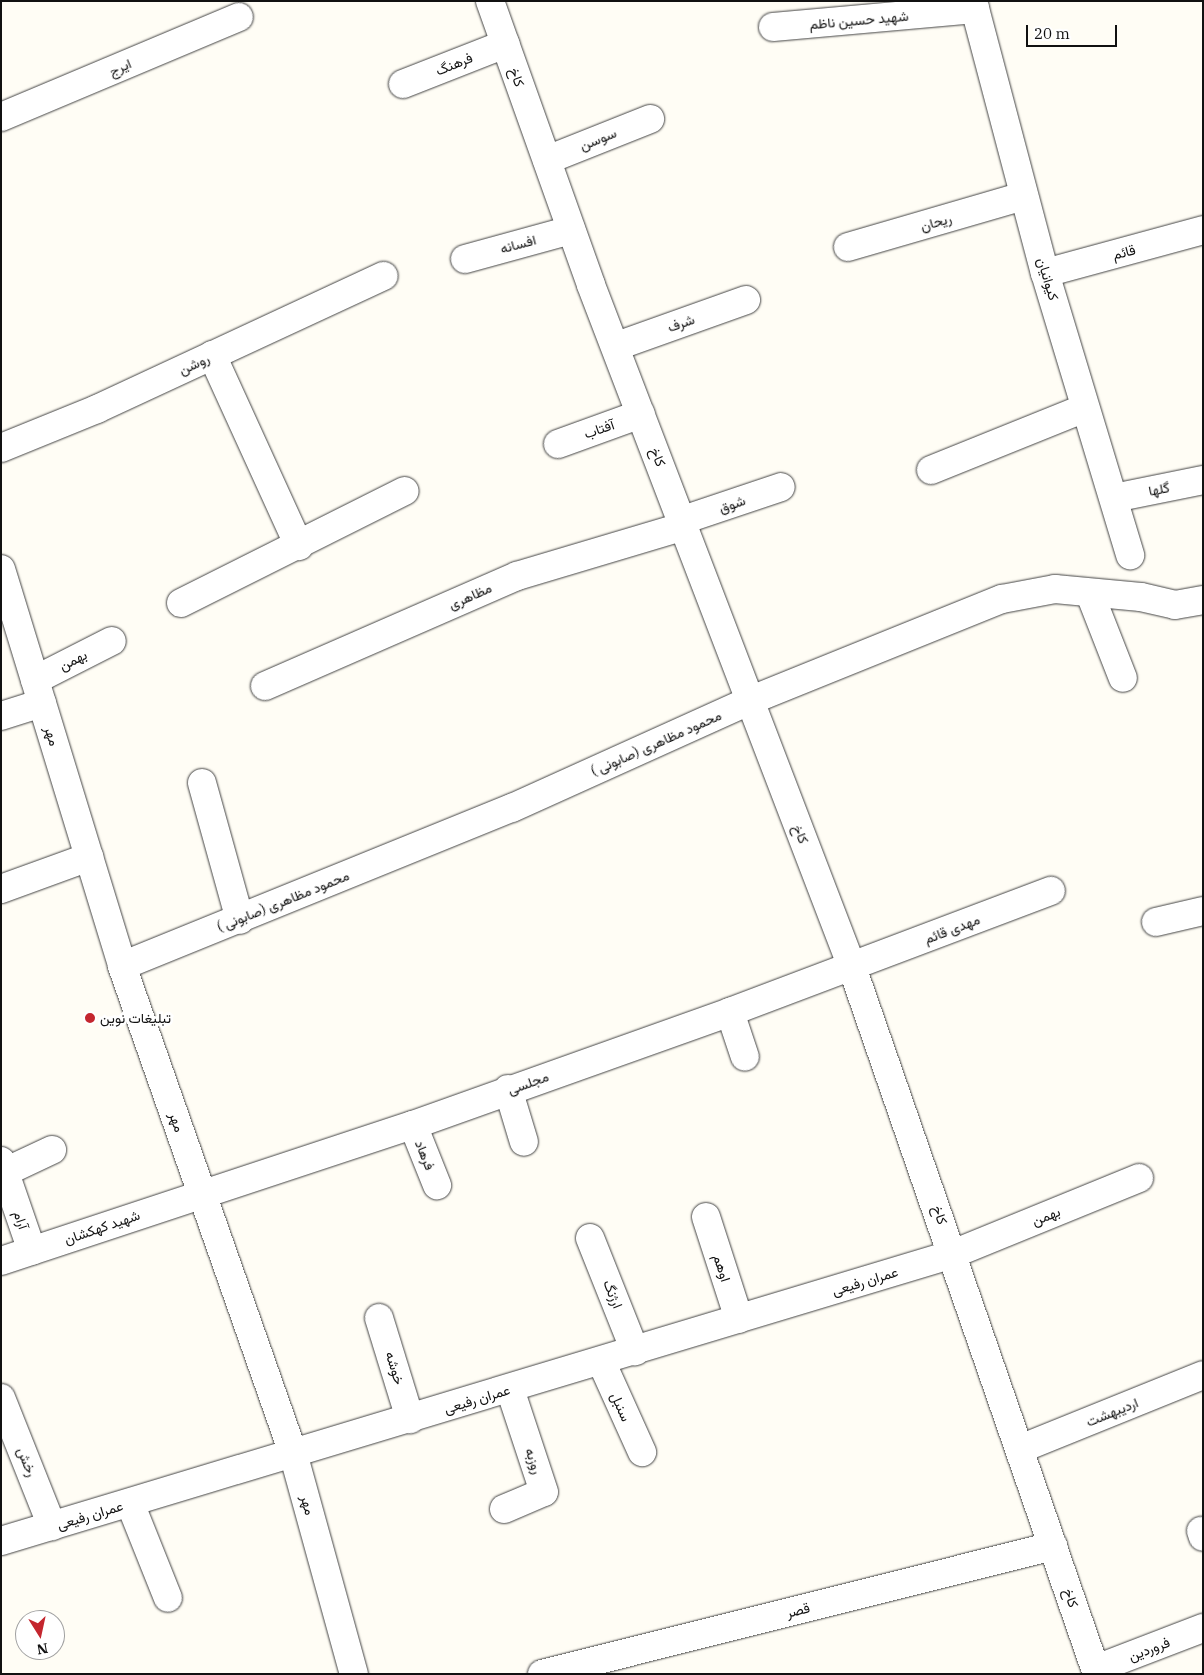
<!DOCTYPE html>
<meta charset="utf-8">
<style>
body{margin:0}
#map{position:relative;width:1204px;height:1675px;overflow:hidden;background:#fffdf5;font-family:"IBM Plex Serif",Vazirmatn,serif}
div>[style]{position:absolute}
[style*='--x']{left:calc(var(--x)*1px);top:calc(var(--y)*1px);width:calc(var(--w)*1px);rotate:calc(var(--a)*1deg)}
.roads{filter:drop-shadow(0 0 1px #444) drop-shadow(0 0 1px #444)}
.minor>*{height:28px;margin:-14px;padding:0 14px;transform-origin:14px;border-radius:14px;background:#fff}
.dots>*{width:14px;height:14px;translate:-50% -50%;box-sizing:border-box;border:2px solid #fff;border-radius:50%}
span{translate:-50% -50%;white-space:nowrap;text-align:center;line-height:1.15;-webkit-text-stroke:5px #fff;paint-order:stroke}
.street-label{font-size:14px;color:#111}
.poi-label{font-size:14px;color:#111}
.left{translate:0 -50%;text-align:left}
.frame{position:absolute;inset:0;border:2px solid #111;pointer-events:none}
.north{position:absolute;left:15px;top:1610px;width:50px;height:50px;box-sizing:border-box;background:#fff;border:1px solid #a0a0a0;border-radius:50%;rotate:170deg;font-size:14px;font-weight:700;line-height:20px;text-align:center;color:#111}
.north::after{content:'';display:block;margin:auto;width:18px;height:22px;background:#c4262e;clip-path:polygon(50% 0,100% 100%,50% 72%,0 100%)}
.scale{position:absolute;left:1026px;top:25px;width:91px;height:22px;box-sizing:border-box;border:2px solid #111;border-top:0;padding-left:6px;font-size:15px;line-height:18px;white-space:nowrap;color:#111;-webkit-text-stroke:4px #fff;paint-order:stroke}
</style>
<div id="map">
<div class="roads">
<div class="minor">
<i style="--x:490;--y:1;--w:301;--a:70.4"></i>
<i style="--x:591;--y:285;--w:730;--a:69.06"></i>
<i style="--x:852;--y:967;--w:748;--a:70.89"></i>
<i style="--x:973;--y:1;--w:281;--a:75.2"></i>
<i style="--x:1045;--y:273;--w:295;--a:73.2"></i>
<i style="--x:773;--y:27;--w:203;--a:-5.1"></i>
<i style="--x:403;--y:84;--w:110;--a:-21.4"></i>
<i style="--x:1;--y:117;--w:258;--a:-22.8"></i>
<i style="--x:547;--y:160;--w:111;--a:-21.7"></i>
<i style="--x:848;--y:247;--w:183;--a:-16.2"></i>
<i style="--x:465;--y:259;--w:110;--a:-15.3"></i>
<i style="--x:1045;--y:273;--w:164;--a:-15.2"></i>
<i style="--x:617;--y:346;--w:137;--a:-19.6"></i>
<i style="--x:212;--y:355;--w:210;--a:65.5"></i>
<i style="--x:558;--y:444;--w:88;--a:-19.9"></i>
<i style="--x:1;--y:448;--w:104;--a:-22.1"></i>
<i style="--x:97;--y:409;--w:316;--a:-24.9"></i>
<i style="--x:931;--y:470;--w:166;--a:-21.9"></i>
<i style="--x:1114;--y:498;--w:91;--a:-11.4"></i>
<i style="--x:683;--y:520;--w:103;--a:-18.6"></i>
<i style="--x:1;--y:569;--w:415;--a:73"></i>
<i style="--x:122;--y:966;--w:516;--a:70.65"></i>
<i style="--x:293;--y:1453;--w:229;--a:74.6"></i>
<i style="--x:1090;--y:594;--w:90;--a:68.6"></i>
<i style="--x:181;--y:603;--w:250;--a:-26.6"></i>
<i style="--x:35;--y:680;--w:86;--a:-26.9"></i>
<i style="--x:265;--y:686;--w:275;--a:-23.6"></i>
<i style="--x:517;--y:576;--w:171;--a:-16.6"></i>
<i style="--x:1;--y:716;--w:43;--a:-17.6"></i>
<i style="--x:202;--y:783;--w:142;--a:74.5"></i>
<i style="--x:1;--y:889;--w:94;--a:-20"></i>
<i style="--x:1156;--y:922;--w:48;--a:-13.2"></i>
<i style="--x:122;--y:966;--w:421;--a:-22.1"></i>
<i style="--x:512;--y:808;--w:260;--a:-24.3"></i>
<i style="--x:749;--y:701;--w:273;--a:-22"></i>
<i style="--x:1002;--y:599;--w:54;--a:-10.7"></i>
<i style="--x:1055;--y:589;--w:86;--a:5.3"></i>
<i style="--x:1141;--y:597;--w:35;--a:13"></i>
<i style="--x:1175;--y:605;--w:28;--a:-10"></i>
<i style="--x:730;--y:1012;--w:47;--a:71.6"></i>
<i style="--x:508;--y:1089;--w:55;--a:73.2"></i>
<i style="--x:413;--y:1125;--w:65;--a:68.2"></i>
<i style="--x:1;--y:1161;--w:95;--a:71"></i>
<i style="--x:5;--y:1172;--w:52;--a:-25.1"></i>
<i style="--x:706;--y:1217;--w:107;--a:72.1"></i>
<i style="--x:590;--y:1238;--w:122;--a:68.3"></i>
<i style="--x:1;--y:1261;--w:434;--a:-18.3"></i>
<i style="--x:413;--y:1125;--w:337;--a:-19.6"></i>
<i style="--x:730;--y:1012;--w:343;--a:-20.7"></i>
<i style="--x:379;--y:1318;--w:106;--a:72.9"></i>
<i style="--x:601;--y:1361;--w:100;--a:65.7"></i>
<i style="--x:1;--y:1398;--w:138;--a:68.3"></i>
<i style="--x:1020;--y:1449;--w:197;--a:-22"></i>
<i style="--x:130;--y:1503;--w:102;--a:68.2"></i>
<i style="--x:504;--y:1509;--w:43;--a:-23"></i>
<i style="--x:544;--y:1492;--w:108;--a:-108.3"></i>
<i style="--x:1201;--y:1531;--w:6;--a:72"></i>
<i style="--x:1;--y:1541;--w:994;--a:-16.78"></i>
<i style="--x:953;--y:1254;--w:201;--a:-22.2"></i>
<i style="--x:1096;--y:1669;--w:115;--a:-21"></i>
<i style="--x:542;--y:1674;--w:527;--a:-14.06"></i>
</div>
</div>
<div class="dots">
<i style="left:90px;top:1018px;background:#c4262e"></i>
</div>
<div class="street-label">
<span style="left:859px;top:20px;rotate:-5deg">شهید حسین ناظم</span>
<span style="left:454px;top:64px;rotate:-22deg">فرهنگ</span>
<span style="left:120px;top:67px;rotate:-23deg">ایرج</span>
<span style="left:517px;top:77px;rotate:70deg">کاخ</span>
<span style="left:598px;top:139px;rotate:-22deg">سوسن</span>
<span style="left:936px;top:222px;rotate:-16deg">ریحان</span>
<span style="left:518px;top:244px;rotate:-15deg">افسانه</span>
<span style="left:1124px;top:252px;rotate:-15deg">قائم</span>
<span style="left:1048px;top:279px;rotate:73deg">کیوانیان</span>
<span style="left:681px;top:323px;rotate:-19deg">شرف</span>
<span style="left:194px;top:364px;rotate:-25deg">روشن</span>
<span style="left:599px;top:429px;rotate:-19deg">آفتاب</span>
<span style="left:658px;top:457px;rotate:68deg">کاخ</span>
<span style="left:1159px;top:489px;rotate:-11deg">گلها</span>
<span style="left:732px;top:504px;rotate:-19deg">شوق</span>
<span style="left:470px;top:596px;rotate:-24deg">مظاهری</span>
<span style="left:73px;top:660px;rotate:-27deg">بهمن</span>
<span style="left:52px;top:736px;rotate:73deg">مهر</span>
<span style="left:656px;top:743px;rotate:-24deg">محمود مظاهری (صابونی )</span>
<span style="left:801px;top:834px;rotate:69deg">کاخ</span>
<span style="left:283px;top:901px;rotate:-22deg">محمود مظاهری (صابونی )</span>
<span style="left:952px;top:929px;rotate:-21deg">مهدی قائم</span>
<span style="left:528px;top:1083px;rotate:-20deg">مجلسی</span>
<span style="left:177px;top:1122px;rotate:71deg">مهر</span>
<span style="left:425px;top:1155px;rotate:68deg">فرهاد</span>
<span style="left:940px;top:1215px;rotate:71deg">کاخ</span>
<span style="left:1046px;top:1216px;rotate:-22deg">بهمن</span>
<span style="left:21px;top:1220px;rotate:71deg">آرام</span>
<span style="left:102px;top:1227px;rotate:-19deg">شهید کهکشان</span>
<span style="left:722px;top:1268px;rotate:72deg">اوهم</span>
<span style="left:865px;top:1281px;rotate:-17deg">عمران رفیعی</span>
<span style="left:613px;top:1294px;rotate:68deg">ارژنگ</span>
<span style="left:395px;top:1368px;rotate:73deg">خوشه</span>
<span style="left:477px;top:1399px;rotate:-17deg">عمران رفیعی</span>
<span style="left:621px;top:1407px;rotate:66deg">سنبل</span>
<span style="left:1112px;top:1412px;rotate:-22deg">اردیبهشت</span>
<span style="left:534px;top:1461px;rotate:72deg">روزبه</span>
<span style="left:27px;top:1462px;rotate:68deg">رخش</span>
<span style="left:308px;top:1505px;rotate:75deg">مهر</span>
<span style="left:90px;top:1515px;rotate:-17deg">عمران رفیعی</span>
<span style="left:1071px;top:1598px;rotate:71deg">کاخ</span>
<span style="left:798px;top:1610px;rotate:-14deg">قصر</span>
<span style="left:1149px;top:1649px;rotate:-21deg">فروردین</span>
</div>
<div class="poi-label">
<span class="left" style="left:100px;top:1018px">تبلیغات نوین</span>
</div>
<div class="frame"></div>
<div class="north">N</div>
<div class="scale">20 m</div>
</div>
